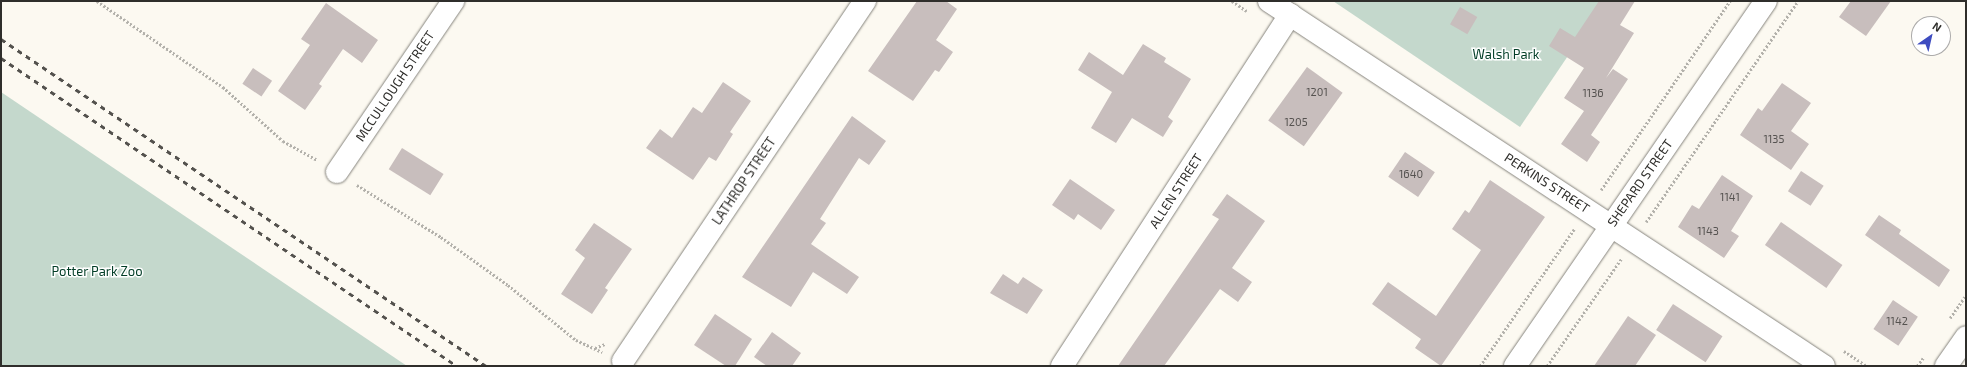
<!DOCTYPE html>
<style>
body{margin:0}
#map{position:relative;width:1967px;height:367px;overflow:hidden;background:#fcf9f1;font-family:"Exo 2",sans-serif}
div>[style]{position:absolute}
[style*='--x']{left:calc(var(--x)*1px);top:calc(var(--y)*1px);width:calc(var(--w)*1px);rotate:calc(var(--a)*1deg)}
.green>*{inset:0;background:#c4d8cc}
.building>*{inset:0;background:#c8bebd;transform-origin:0 0}
.path>*{height:2.5px;margin-top:-1.25px;transform-origin:0;background:repeating-linear-gradient(90deg,#b3b1ab 0 2px,transparent 0 4px)}
.roads{filter:drop-shadow(0 0 1px #86847d) drop-shadow(0 0 1px #86847d)}
.minor>*{height:22px;margin:-11px;padding:0 11px;transform-origin:11px;border-radius:11px;background:#fff}
.rail>*{height:3px;margin-top:-1.5px;transform-origin:0;background:repeating-linear-gradient(90deg,#53514d 0 5px,transparent 0 10px)}
span{translate:-50% -50%;white-space:nowrap;text-align:center;line-height:1.15;-webkit-text-stroke:3px #fff;paint-order:stroke}
.number-label{font-size:11px;color:#555250}
.number-label span{-webkit-text-stroke-width:0}
.park-label{font-size:13px;color:#023d26}
.street-label{font-size:13px;color:#2f2e2b}
.frame{position:absolute;inset:0;border:2px solid #2f2e2b;pointer-events:none}
.north{position:absolute;left:1911px;top:16px;width:40px;height:40px;box-sizing:border-box;background:#fff;border:1px solid #acabaa;border-radius:50%;rotate:34deg;font-size:11px;font-weight:700;line-height:16px;text-align:center;color:#2f2e2b}
.north::after{content:'';display:block;margin:auto;width:14px;height:18px;background:#3e4cc0;clip-path:polygon(50% 0,100% 100%,50% 72%,0 100%)}
</style>
<div id="map">
<div class="green">
<i style="clip-path:polygon(1333px 1px,1605px 1px,1520px 127px)"></i>
<i style="clip-path:polygon(1px 92px,407px 366px,1px 366px)"></i>
</div>
<div class="building">
<i style="clip-path:polygon(917px 1px,946px 1px,957px 9px,936px 40px,953px 52px,939px 72px,935px 70px,913px 101px,868px 71px)"></i>
<i style="clip-path:polygon(1599px 1px,1635px 1px,1620px 25px,1634px 33px,1606px 78px,1613px 69px,1628px 79px,1591px 135px,1600px 142px,1587px 162px,1561px 144px,1584px 111px,1564px 98px,1584px 68px,1549px 46px,1560px 28px,1575px 37px)"></i>
<i style="clip-path:polygon(1851px 1px,1891px 1px,1866px 36px,1839px 17px)"></i>
<i style="clip-path:polygon(326px 3px,378px 40px,362px 63px,343px 49px,319px 84px,322px 86px,305px 110px,278px 91px,310px 45px,301px 39px)"></i>
<i style="left:1460px;top:7px;width:20px;height:20px;rotate:30deg"></i>
<i style="clip-path:polygon(1143px 44px,1166px 58px,1164px 62px,1191px 79px,1168px 117px,1173px 121px,1163px 137px,1132px 118px,1116px 143px,1091px 128px,1112px 92px,1078px 70px,1089px 52px,1123px 75px)"></i>
<i style="left:1307px;top:67px;width:44px;height:66px;rotate:36deg"></i>
<i style="left:253px;top:68px;width:23px;height:19px;rotate:34deg"></i>
<i style="clip-path:polygon(723px 82px,751px 101px,730px 132px,733px 134px,716px 161px,709px 157px,693px 180px,646px 148px,660px 129px,672px 138px,693px 107px,702px 113px)"></i>
<i style="clip-path:polygon(1782px 83px,1811px 103px,1791px 131px,1809px 144px,1791px 170px,1740px 135px,1758px 108px,1762px 111px)"></i>
<i style="clip-path:polygon(852px 116px,886px 141px,869px 165px,859px 158px,820px 219px,826px 223px,811px 244px,859px 277px,847px 294px,813px 272px,791px 307px,742px 277px)"></i>
<i style="left:402px;top:148px;width:49px;height:25px;rotate:32deg"></i>
<i style="left:1405px;top:152px;width:36px;height:30px;rotate:34deg"></i>
<i style="left:1801px;top:171px;width:27px;height:24px;rotate:33deg"></i>
<i style="clip-path:polygon(1722px 175px,1753px 196px,1731px 231px,1739px 236px,1724px 258px,1678px 227px,1692px 205px,1699px 209px)"></i>
<i style="clip-path:polygon(1070px 179px,1115px 210px,1101px 230px,1078px 214px,1074px 220px,1052px 205px)"></i>
<i style="clip-path:polygon(1490px 180px,1545px 217px,1441px 366px,1415px 348px,1421px 339px,1372px 304px,1388px 282px,1436px 316px,1481px 250px,1452px 229px,1465px 210px,1469px 213px)"></i>
<i style="clip-path:polygon(1227px 194px,1265px 221px,1232px 268px,1252px 282px,1238px 302px,1220px 289px,1164px 366px,1118px 366px,1219px 219px,1212px 215px)"></i>
<i style="clip-path:polygon(1879px 215px,1901px 230px,1899px 234px,1950px 270px,1939px 287px,1865px 235px)"></i>
<i style="left:1781px;top:222px;width:75px;height:28px;rotate:35deg"></i>
<i style="clip-path:polygon(594px 223px,632px 249px,605px 288px,608px 290px,592px 314px,561px 294px,585px 258px,575px 250px)"></i>
<i style="clip-path:polygon(1003px 274px,1018px 284px,1023px 277px,1043px 290px,1027px 314px,990px 293px)"></i>
<i style="left:1893px;top:300px;width:30px;height:35px;rotate:34deg"></i>
<i style="left:1673px;top:304px;width:59px;height:31px;rotate:33deg"></i>
<i style="clip-path:polygon(715px 314px,752px 339px,735px 366px,726px 366px,694px 345px)"></i>
<i style="clip-path:polygon(1628px 316px,1656px 335px,1635px 366px,1594px 366px)"></i>
<i style="clip-path:polygon(772px 332px,801px 353px,792px 366px,767px 366px,754px 357px)"></i>
</div>
<div class="path">
<i style="--x:97;--y:1;--w:153;--a:34.3"></i>
<i style="--x:223;--y:87;--w:81;--a:42"></i>
<i style="--x:283;--y:141;--w:39;--a:29"></i>
<i style="--x:1232;--y:1;--w:18;--a:34"></i>
<i style="--x:357;--y:185;--w:99;--a:31.8"></i>
<i style="--x:441;--y:237;--w:82;--a:35.6"></i>
<i style="--x:508;--y:285;--w:87;--a:39"></i>
<i style="--x:576;--y:340;--w:29;--a:25"></i>
<i style="--x:1601;--y:190;--w:229;--a:-55.7"></i>
<i style="--x:1646;--y:222;--w:268;--a:-55.5"></i>
<i style="--x:1950;--y:318;--w:28;--a:-55"></i>
<i style="--x:595;--y:348;--w:11;--a:-22"></i>
<i style="--x:1844;--y:351;--w:27;--a:33"></i>
<i style="--x:1480;--y:366;--w:166;--a:-55.5"></i>
<i style="--x:1547;--y:366;--w:130;--a:-55.3"></i>
<i style="--x:1917;--y:366;--w:10;--a:-53"></i>
</div>
<div class="roads">
<div class="minor">
<i style="--x:1269;--y:1;--w:664;--a:33.33"></i>
<i style="--x:337;--y:172;--w:207;--a:-55.8"></i>
<i style="--x:623;--y:361;--w:434;--a:-56.1"></i>
<i style="--x:1062;--y:366;--w:419;--a:-57"></i>
<i style="--x:1515;--y:366;--w:443;--a:-55.5"></i>
<i style="--x:1946;--y:366;--w:35;--a:-55"></i>
</div>
</div>
<div class="rail">
<i style="--x:1;--y:39;--w:585;--a:33.99"></i>
<i style="--x:1;--y:58;--w:550;--a:34.04"></i>
</div>
<div class="number-label">
<span style="left:1317px;top:92px">1201</span>
<span style="left:1593px;top:93px">1136</span>
<span style="left:1296px;top:122px">1205</span>
<span style="left:1774px;top:139px">1135</span>
<span style="left:1411px;top:174px">1640</span>
<span style="left:1730px;top:197px">1141</span>
<span style="left:1708px;top:231px">1143</span>
<span style="left:1897px;top:321px">1142</span>
</div>
<div class="park-label">
<span style="left:1506px;top:54px">Walsh Park</span>
<span style="left:97px;top:271px">Potter Park Zoo</span>
</div>
<div class="street-label">
<span style="left:395px;top:86px;rotate:-56deg">MCCULLOUGH STREET</span>
<span style="left:744px;top:181px;rotate:-56deg">LATHROP STREET</span>
<span style="left:1547px;top:183px;rotate:33deg">PERKINS STREET</span>
<span style="left:1640px;top:183px;rotate:-55deg">SHEPARD STREET</span>
<span style="left:1176px;top:191px;rotate:-57deg">ALLEN STREET</span>
</div>
<div class="frame"></div>
<div class="north">N</div>
</div>
